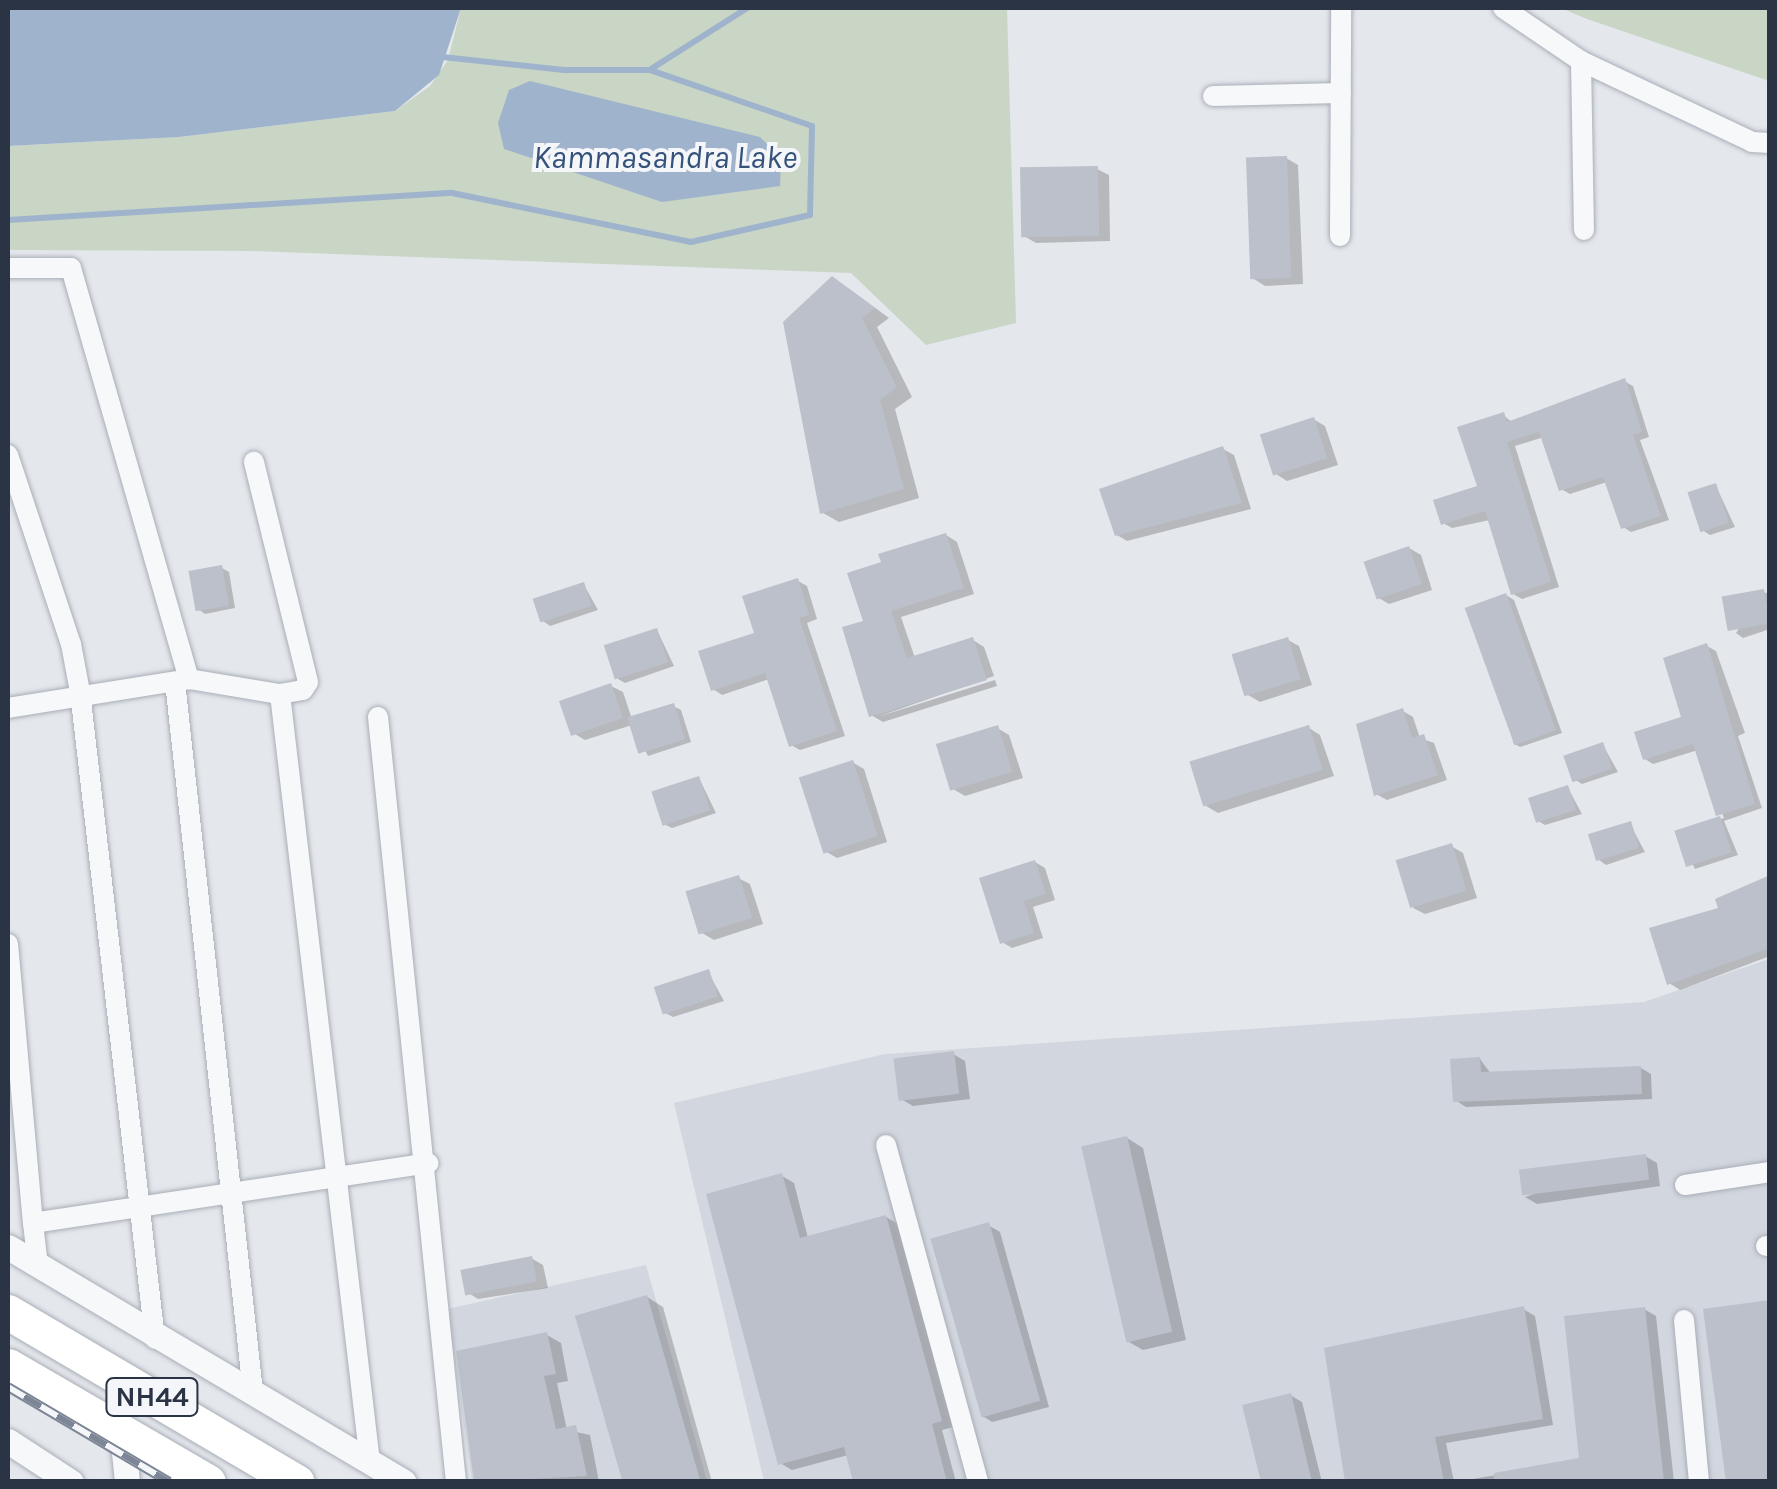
<!DOCTYPE html>
<style>
body{margin:0}
#map{position:relative;width:1777px;height:1489px;overflow:hidden;background:#e4e7ec;font-family:Karla,sans-serif}
div>[style]{position:absolute}
[style*='--x']{left:calc(var(--x)*1px);top:calc(var(--y)*1px);width:calc(var(--w)*1px);rotate:calc(var(--a)*1deg)}
.built>*{inset:0;background:#d2d6de}
.green>*{inset:0;background:#c9d6c5}
.water>*{inset:0;background:#9fb4cc}
.shadow>*{inset:0;background:#0003}
.stream>*{height:6px;margin:-3px;padding:0 3px;transform-origin:3px;border-radius:3px;background:#9fb4cc}
.building>*{inset:0;background:#bbc0ca;transform-origin:0 0}
.roads{filter:drop-shadow(0 0 2px #a9aeb7) drop-shadow(0 0 2px #a9aeb7)}
.minor>*{height:20px;margin:-10px;padding:0 10px;transform-origin:10px;border-radius:10px;background:#f7f8fa}
.tertiary>*{height:25px;margin:-12.5px;padding:0 12.5px;transform-origin:12.5px;border-radius:12.5px;background:#f7f8fa}
.trunk>*{height:35px;margin:-17.5px;padding:0 17.5px;transform-origin:17.5px;border-radius:17.5px;background:#fff}
.rail>*{height:10px;margin-top:-5px;transform-origin:0;background:repeating-linear-gradient(90deg,#f4f6f9 0 19px,#7d8696 0 38px);box-sizing:border-box;border-block:2px solid #7d8696}
span{translate:-50% -50%;white-space:nowrap;text-align:center;line-height:1.15;-webkit-text-stroke:8px #f4f6f9;paint-order:stroke}
.shield-label span{padding:2px 8px;background:#f4f6f9;border:2px solid;border-radius:8px;-webkit-text-stroke-width:0}
.shield-label{font-size:28px;color:#2b3445;font-weight:700}
.water-label{font-size:32px;color:#34527a;font-style:italic}
.frame{position:absolute;inset:0;border:10px solid #2b3445;pointer-events:none}
</style>
<div id="map">
<div class="built">
<i style="clip-path:polygon(1769px 959px,1769px 1481px,764px 1481px,674px 1103px,885px 1054px,1644px 1002px)"></i>
<i style="clip-path:polygon(646px 1265px,707px 1481px,472px 1481px,447px 1309px)"></i>
</div>
<div class="green">
<i style="clip-path:polygon(461px 8px,1007px 8px,1016px 323px,926px 345px,851px 273px,251px 251px,8px 250px,8px 146px,179px 137px,395px 111px,430px 86px,448px 60px)"></i>
<i style="clip-path:polygon(1561px 8px,1769px 8px,1769px 81px,1587px 19px)"></i>
</div>
<div class="water">
<i style="clip-path:polygon(8px 8px,461px 8px,439px 75px,395px 111px,179px 137px,8px 146px)"></i>
<i style="clip-path:polygon(530px 81px,760px 137px,781px 158px,780px 186px,662px 202px,504px 149px,498px 123px,509px 90px)"></i>
</div>
<div class="shadow">
<i style="clip-path:polygon(1286px 158px,1298px 165px,1303px 284px,1265px 286px,1254px 279px)"></i>
<i style="clip-path:polygon(1097px 169px,1109px 175px,1110px 241px,1036px 243px,1024px 236px)"></i>
<i style="clip-path:polygon(848px 288px,889px 318px,877px 327px,912px 397px,895px 409px,919px 498px,839px 522px,823px 513px)"></i>
<i style="clip-path:polygon(1624px 381px,1633px 386px,1649px 437px,1640px 440px,1669px 520px,1631px 532px,1623px 527px,1607px 482px,1570px 494px,1561px 489px,1544px 437px,1515px 446px,1559px 587px,1522px 599px,1513px 594px,1490px 520px,1452px 528px,1443px 523px,1480px 487px,1503px 415px,1513px 423px)"></i>
<i style="clip-path:polygon(1313px 419px,1325px 426px,1338px 465px,1287px 481px,1276px 474px)"></i>
<i style="clip-path:polygon(1223px 449px,1234px 455px,1251px 509px,1127px 541px,1117px 535px)"></i>
<i style="clip-path:polygon(1716px 486px,1735px 527px,1710px 535px,1702px 530px)"></i>
<i style="clip-path:polygon(946px 535px,957px 542px,974px 594px,901px 617px,915px 658px,973px 640px,984px 647px,994px 676px,877px 717px,995px 680px,997px 686px,883px 722px,871px 715px,866px 622px)"></i>
<i style="clip-path:polygon(1409px 548px,1421px 555px,1432px 590px,1389px 604px,1377px 597px)"></i>
<i style="clip-path:polygon(222px 568px,229px 572px,235px 608px,205px 614px,198px 609px)"></i>
<i style="clip-path:polygon(798px 581px,807px 586px,817px 619px,807px 623px,845px 736px,800px 750px,791px 745px,769px 679px,722px 695px,713px 689px)"></i>
<i style="clip-path:polygon(584px 585px,598px 610px,550px 626px,543px 621px)"></i>
<i style="clip-path:polygon(1764px 592px,1770px 595px,1770px 629px,1743px 638px,1736px 633px)"></i>
<i style="clip-path:polygon(1506px 595px,1514px 600px,1562px 733px,1520px 747px,1513px 743px)"></i>
<i style="clip-path:polygon(657px 630px,674px 666px,625px 683px,618px 679px)"></i>
<i style="clip-path:polygon(1288px 640px,1299px 646px,1312px 685px,1260px 702px,1248px 695px)"></i>
<i style="clip-path:polygon(1707px 646px,1716px 651px,1745px 733px,1738px 736px,1762px 808px,1724px 821px,1738px 855px,1695px 869px,1677px 833px,1724px 818px,1698px 750px,1653px 764px,1645px 759px,1684px 718px)"></i>
<i style="clip-path:polygon(611px 686px,623px 692px,632px 719px,673px 706px,681px 710px,691px 742px,648px 756px,632px 725px,585px 740px,573px 733px)"></i>
<i style="clip-path:polygon(1403px 711px,1413px 717px,1420px 738px,1434px 743px,1447px 780px,1387px 800px,1376px 794px)"></i>
<i style="clip-path:polygon(997px 728px,1009px 735px,1023px 778px,965px 796px,953px 789px)"></i>
<i style="clip-path:polygon(1309px 728px,1320px 735px,1334px 776px,1218px 813px,1206px 806px)"></i>
<i style="clip-path:polygon(1603px 745px,1618px 772px,1582px 784px,1574px 779px)"></i>
<i style="clip-path:polygon(852px 762px,864px 769px,887px 842px,837px 858px,825px 851px)"></i>
<i style="clip-path:polygon(699px 778px,716px 813px,672px 828px,664px 824px)"></i>
<i style="clip-path:polygon(1568px 788px,1582px 814px,1545px 825px,1538px 821px)"></i>
<i style="clip-path:polygon(1630px 824px,1645px 852px,1606px 865px,1599px 860px)"></i>
<i style="clip-path:polygon(1451px 846px,1463px 853px,1477px 898px,1425px 914px,1413px 908px)"></i>
<i style="clip-path:polygon(1035px 862px,1045px 868px,1055px 900px,1033px 907px,1043px 938px,1012px 948px,1002px 942px)"></i>
<i style="clip-path:polygon(738px 878px,750px 884px,763px 924px,714px 940px,702px 933px)"></i>
<i style="clip-path:polygon(1770px 879px,1770px 956px,1680px 990px,1669px 983px,1721px 910px)"></i>
<i style="clip-path:polygon(708px 972px,724px 1001px,673px 1017px,665px 1013px)"></i>
<i style="clip-path:polygon(953px 1054px,965px 1061px,970px 1099px,913px 1106px,901px 1099px)"></i>
<i style="clip-path:polygon(1480px 1059px,1491px 1074px,1641px 1068px,1651px 1074px,1652px 1099px,1466px 1107px,1455px 1100px)"></i>
<i style="clip-path:polygon(1127px 1138px,1143px 1148px,1186px 1340px,1143px 1350px,1127px 1341px)"></i>
<i style="clip-path:polygon(1645px 1156px,1657px 1163px,1660px 1186px,1537px 1204px,1525px 1197px)"></i>
<i style="clip-path:polygon(782px 1176px,794px 1183px,808px 1238px,886px 1217px,898px 1224px,953px 1427px,942px 1430px,956px 1482px,855px 1482px,848px 1455px,792px 1470px,780px 1463px)"></i>
<i style="clip-path:polygon(988px 1225px,1000px 1232px,1049px 1407px,992px 1422px,981px 1415px)"></i>
<i style="clip-path:polygon(531px 1258px,543px 1265px,548px 1288px,478px 1299px,467px 1292px)"></i>
<i style="clip-path:polygon(647px 1297px,663px 1307px,712px 1482px,624px 1482px)"></i>
<i style="clip-path:polygon(1523px 1309px,1535px 1316px,1553px 1425px,1446px 1443px,1454px 1482px,1350px 1482px)"></i>
<i style="clip-path:polygon(1644px 1309px,1656px 1316px,1674px 1482px,1456px 1482px,1582px 1460px)"></i>
<i style="clip-path:polygon(547px 1335px,561px 1343px,568px 1381px,557px 1383px,567px 1430px,590px 1435px,599px 1482px,478px 1482px)"></i>
<i style="clip-path:polygon(1290px 1395px,1302px 1402px,1322px 1482px,1264px 1482px)"></i>
</div>
<div class="stream">
<i style="--x:651;--y:69;--w:114;--a:-32.4"></i>
<i style="--x:8;--y:220;--w:445;--a:-3.5"></i>
<i style="--x:452;--y:193;--w:244;--a:11.6"></i>
<i style="--x:691;--y:242;--w:122;--a:-12.8"></i>
<i style="--x:810;--y:215;--w:89;--a:-88.7"></i>
<i style="--x:812;--y:126;--w:171;--a:-160.9"></i>
<i style="--x:650;--y:70;--w:86;--a:180"></i>
<i style="--x:564;--y:70;--w:122;--a:-173.9"></i>
</div>
<div class="building">
<i style="left:1287px;top:156px;width:122px;height:41px;rotate:88deg"></i>
<i style="left:1098px;top:166px;width:70px;height:78px;rotate:89deg"></i>
<i style="clip-path:polygon(832px 276px,875px 308px,862px 318px,897px 387px,880px 400px,904px 489px,820px 514px,783px 322px)"></i>
<i style="clip-path:polygon(1625px 378px,1642px 432px,1633px 435px,1661px 516px,1621px 529px,1603px 477px,1559px 491px,1539px 432px,1507px 442px,1551px 582px,1511px 595px,1485px 511px,1441px 525px,1433px 500px,1477px 486px,1457px 427px,1504px 412px,1507px 422px)"></i>
<i style="left:1314px;top:417px;width:43px;height:57px;rotate:72deg"></i>
<i style="clip-path:polygon(1223px 446px,1242px 503px,1115px 536px,1099px 489px)"></i>
<i style="left:1716px;top:483px;width:42px;height:30px;rotate:72deg"></i>
<i style="clip-path:polygon(946px 533px,964px 588px,891px 611px,907px 658px,973px 637px,987px 680px,869px 717px,842px 627px,863px 621px,847px 573px,881px 562px,878px 554px)"></i>
<i style="left:1409px;top:546px;width:40px;height:48px;rotate:71deg"></i>
<i style="left:222px;top:565px;width:41px;height:34px;rotate:80deg"></i>
<i style="clip-path:polygon(798px 578px,809px 615px,799px 618px,837px 731px,789px 747px,765px 673px,711px 691px,698px 651px,754px 633px,742px 596px)"></i>
<i style="left:584px;top:582px;width:25px;height:54px;rotate:72deg"></i>
<i style="left:1764px;top:589px;width:35px;height:43px;rotate:80deg"></i>
<i style="left:1506px;top:593px;width:146px;height:44px;rotate:70deg"></i>
<i style="left:657px;top:628px;width:36px;height:56px;rotate:72deg"></i>
<i style="left:1288px;top:637px;width:44px;height:59px;rotate:73deg"></i>
<i style="clip-path:polygon(1707px 643px,1755px 804px,1716px 816px,1693px 744px,1643px 760px,1634px 732px,1681px 717px,1663px 658px)"></i>
<i style="left:611px;top:683px;width:37px;height:55px;rotate:71deg"></i>
<i style="left:674px;top:703px;width:38px;height:49px;rotate:73deg"></i>
<i style="clip-path:polygon(1403px 708px,1412px 738px,1424px 734px,1438px 775px,1374px 796px,1356px 724px)"></i>
<i style="left:998px;top:725px;width:49px;height:65px;rotate:73deg"></i>
<i style="left:1309px;top:725px;width:47px;height:125px;rotate:73deg"></i>
<i style="left:1603px;top:742px;width:28px;height:42px;rotate:71deg"></i>
<i style="left:853px;top:760px;width:80px;height:57px;rotate:72deg"></i>
<i style="left:699px;top:776px;width:36px;height:50px;rotate:72deg"></i>
<i style="left:1568px;top:785px;width:26px;height:42px;rotate:72deg"></i>
<i style="left:1720px;top:816px;width:38px;height:48px;rotate:72deg"></i>
<i style="left:1631px;top:821px;width:28px;height:45px;rotate:73deg"></i>
<i style="left:1452px;top:843px;width:50px;height:59px;rotate:73deg"></i>
<i style="clip-path:polygon(1035px 860px,1046px 894px,1024px 901px,1034px 933px,1000px 944px,979px 878px)"></i>
<i style="left:739px;top:875px;width:45px;height:56px;rotate:73deg"></i>
<i style="clip-path:polygon(1770px 875px,1770px 948px,1667px 985px,1649px 928px,1718px 908px,1715px 899px)"></i>
<i style="left:709px;top:969px;width:29px;height:58px;rotate:72deg"></i>
<i style="left:954px;top:1051px;width:43px;height:61px;rotate:83deg"></i>
<i style="clip-path:polygon(1480px 1057px,1481px 1072px,1641px 1066px,1642px 1094px,1453px 1102px,1450px 1059px)"></i>
<i style="left:1127px;top:1136px;width:201px;height:47px;rotate:77deg"></i>
<i style="left:1646px;top:1154px;width:26px;height:128px;rotate:83deg"></i>
<i style="clip-path:polygon(782px 1173px,800px 1238px,886px 1215px,942px 1421px,932px 1424px,947px 1482px,853px 1482px,844px 1447px,778px 1465px,706px 1194px)"></i>
<i style="left:989px;top:1222px;width:186px;height:61px;rotate:74deg"></i>
<i style="left:532px;top:1256px;width:26px;height:73px;rotate:79deg"></i>
<i style="left:647px;top:1295px;width:194px;height:75px;rotate:74deg"></i>
<i style="clip-path:polygon(1770px 1300px,1770px 1482px,1726px 1482px,1703px 1309px)"></i>
<i style="clip-path:polygon(1524px 1306px,1543px 1419px,1435px 1437px,1444px 1482px,1345px 1482px,1324px 1348px)"></i>
<i style="clip-path:polygon(1645px 1307px,1664px 1482px,1494px 1482px,1494px 1473px,1579px 1458px,1564px 1316px)"></i>
<i style="clip-path:polygon(547px 1332px,556px 1374px,544px 1376px,556px 1429px,576px 1425px,587px 1476px,474px 1482px,456px 1351px)"></i>
<i style="clip-path:polygon(1291px 1393px,1312px 1482px,1261px 1482px,1242px 1405px)"></i>
</div>
<div class="roads">
<div class="minor">
<i style="--x:1503;--y:8;--w:94;--a:34.2"></i>
<i style="--x:1581;--y:61;--w:189;--a:25.3"></i>
<i style="--x:1752;--y:142;--w:18;--a:3"></i>
<i style="--x:1581;--y:61;--w:169;--a:89"></i>
<i style="--x:1213;--y:96;--w:128;--a:-1.3"></i>
<i style="--x:1340;--y:236;--w:228;--a:-89.7"></i>
<i style="--x:8;--y:268;--w:63;--a:0"></i>
<i style="--x:71;--y:268;--w:428;--a:74"></i>
<i style="--x:189;--y:679;--w:183;--a:170.9"></i>
<i style="--x:8;--y:455;--w:199;--a:71.6"></i>
<i style="--x:71;--y:644;--w:49;--a:79.4"></i>
<i style="--x:80;--y:692;--w:651;--a:83.39"></i>
<i style="--x:189;--y:679;--w:92;--a:9.4"></i>
<i style="--x:280;--y:694;--w:23;--a:-10"></i>
<i style="--x:303;--y:690;--w:9;--a:-58"></i>
<i style="--x:308;--y:682;--w:227;--a:-103.8"></i>
<i style="--x:175;--y:682;--w:714;--a:83.73"></i>
<i style="--x:280;--y:694;--w:773;--a:83.32"></i>
<i style="--x:378;--y:717;--w:769;--a:84.18"></i>
<i style="--x:8;--y:944;--w:280;--a:84.9"></i>
<i style="--x:886;--y:1145;--w:349;--a:74.7"></i>
<i style="--x:1685;--y:1185;--w:86;--a:-8.7"></i>
<i style="--x:1766;--y:1246;--w:4;--a:0"></i>
<i style="--x:38;--y:1266;--w:43;--a:-96.6"></i>
<i style="--x:33;--y:1223;--w:400;--a:-8.6"></i>
<i style="--x:1684;--y:1320;--w:163;--a:84.7"></i>
</div>
<div class="tertiary">
<i style="--x:8;--y:1247;--w:460;--a:30.7"></i>
<i style="--x:122;--y:1432;--w:50;--a:84.3"></i>
<i style="--x:8;--y:1441;--w:75;--a:33.1"></i>
</div>
<div class="trunk">
<i style="--x:8;--y:1312;--w:335;--a:30.5"></i>
<i style="--x:8;--y:1366;--w:231;--a:30.1"></i>
</div>
</div>
<div class="rail">
<i style="--x:8;--y:1387;--w:187;--a:30.5"></i>
</div>
<div class="shield-label">
<span style="left:152px;top:1397px">NH44</span>
</div>
<div class="water-label">
<span style="left:665px;top:158px">Kammasandra Lake</span>
</div>
<div class="frame"></div>
</div>
